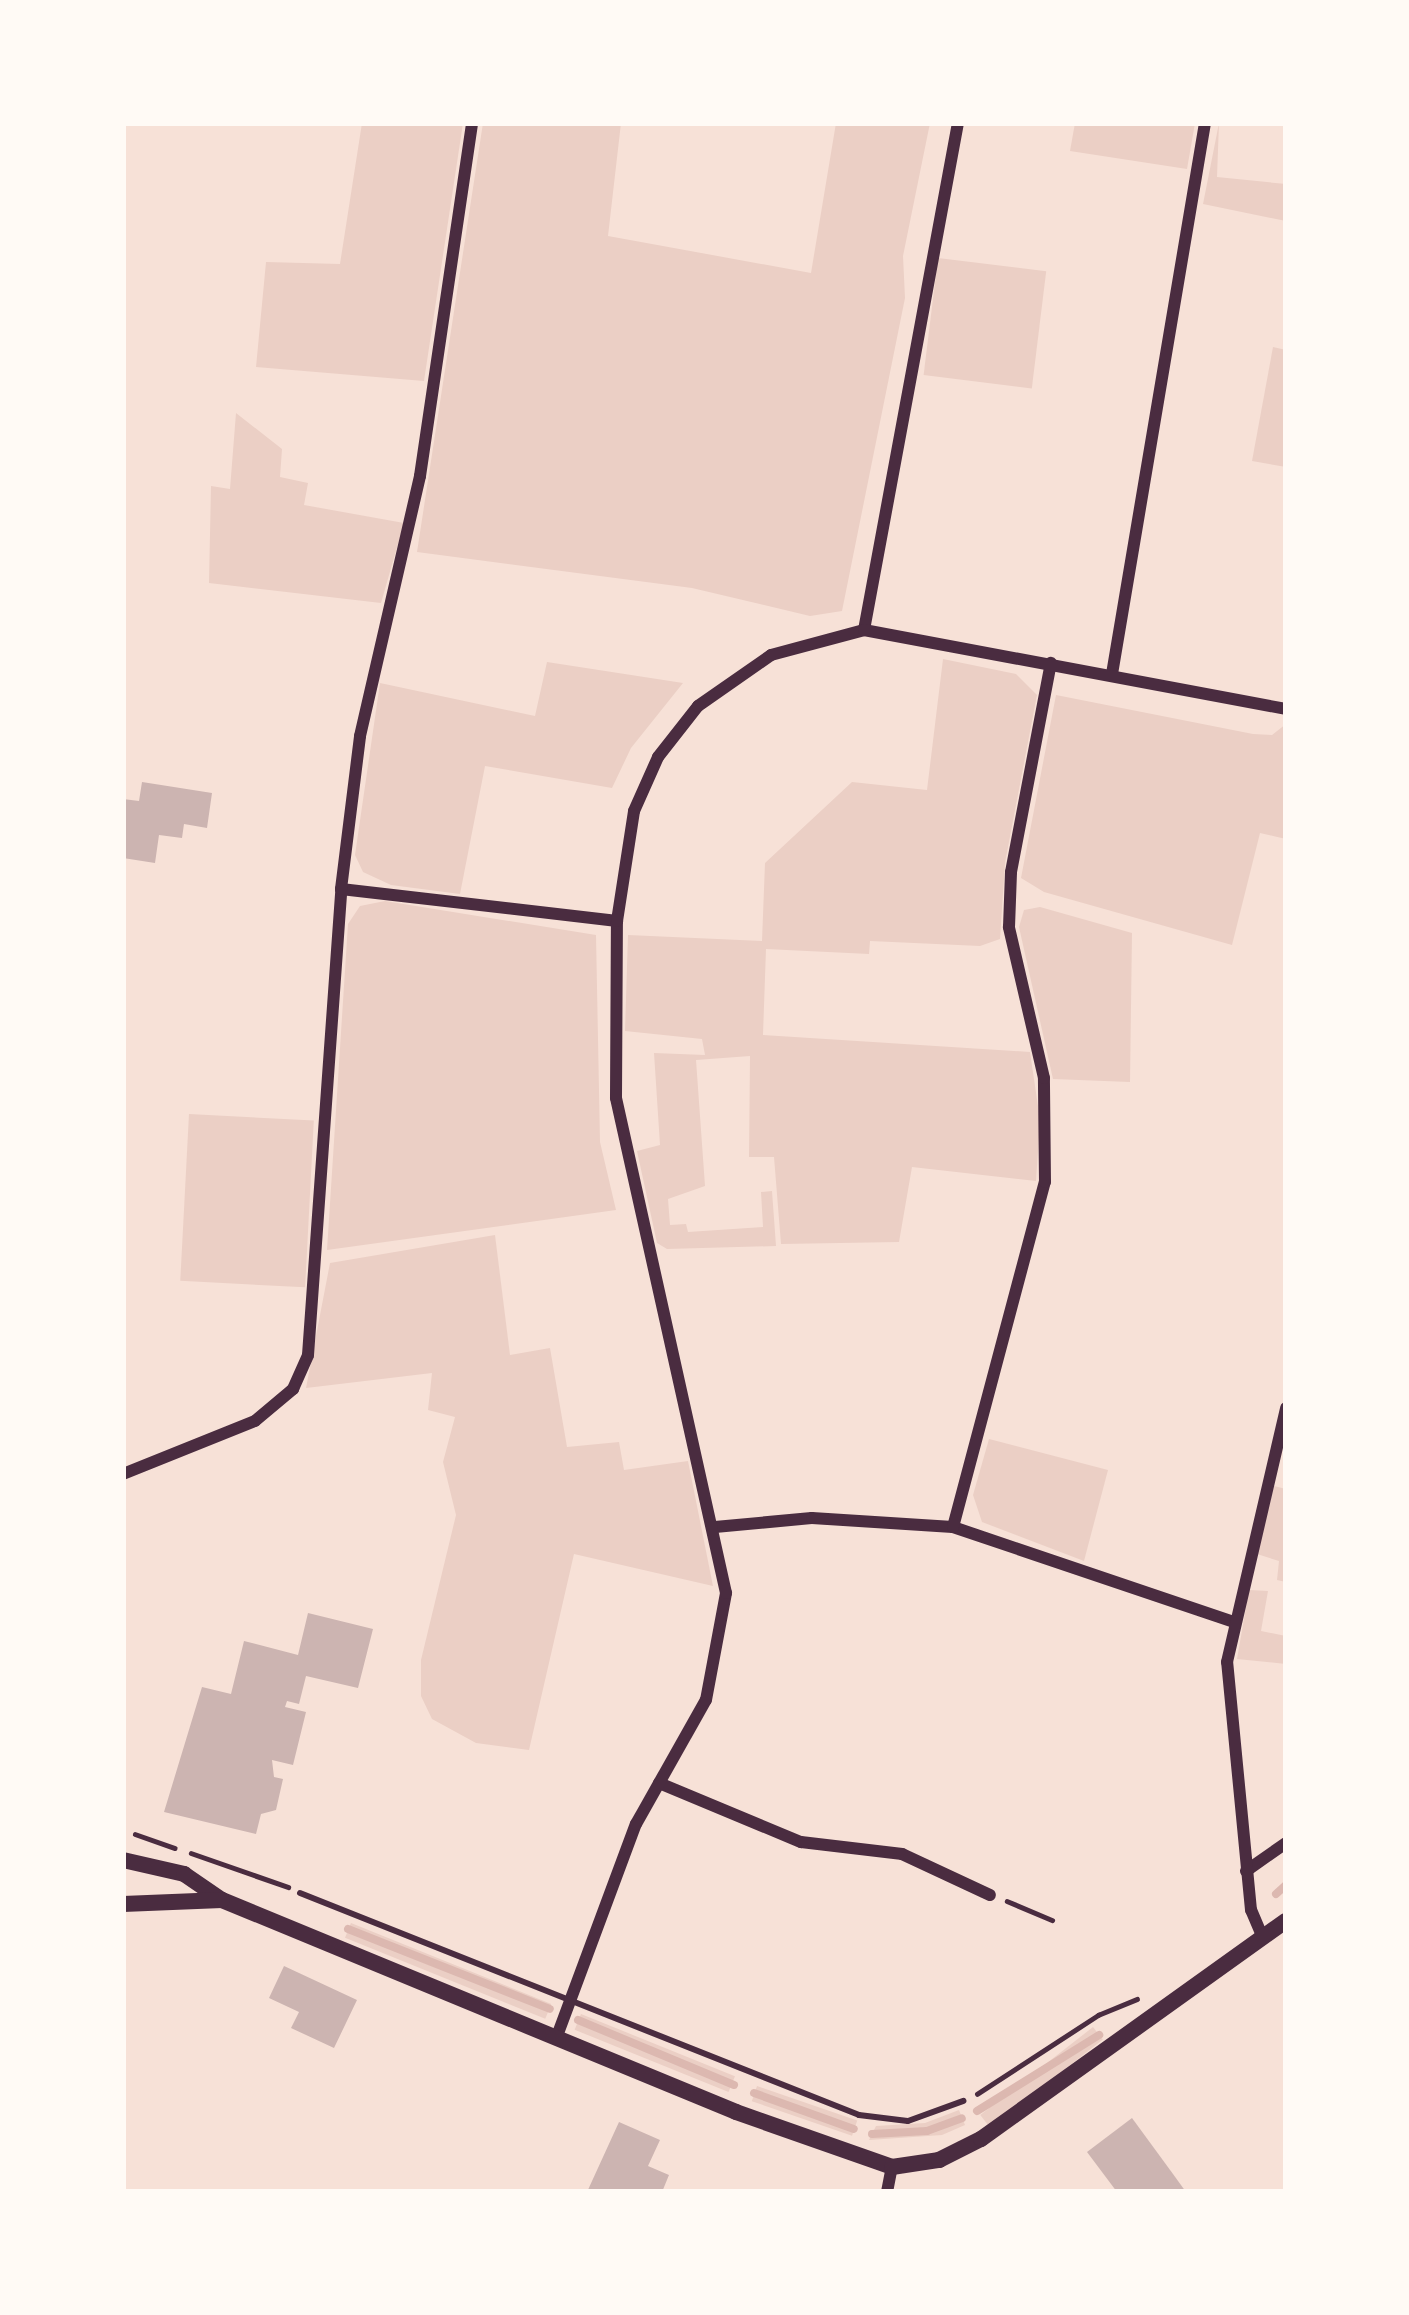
<!DOCTYPE html>
<style>
body{margin:0}
#map{position:relative;width:1409px;height:2315px;overflow:hidden;background:#f7e1d7;font-family:Rubik,sans-serif}
div>[style]{position:absolute}
[style*='--x']{left:calc(var(--x)*1px);top:calc(var(--y)*1px);width:calc(var(--w)*1px);rotate:calc(var(--a)*1deg)}
.green>*{inset:0;background:#ebcfc5;transform-origin:0 0}
.stream>*{height:8px;margin:-4px;padding:0 4px;transform-origin:4px;border-radius:4px;background:#dcb8b0}
.building>*{inset:0;background:#ccb4b1}
.path>*{height:4.5px;margin:-2.25px;padding:0 2.25px;transform-origin:2.25px;border-radius:2.25px;background:#4a2c40}
.service>*{height:6px;margin:-3px;padding:0 3px;transform-origin:3px;border-radius:3px;background:#4a2c40}
.minor>*{height:12px;margin:-6px;padding:0 6px;transform-origin:6px;border-radius:6px;background:#4a2c40}
.secondary>*{height:16px;margin:-8px;padding:0 8px;transform-origin:8px;border-radius:8px;background:#4a2c40}
span{translate:-50% -50%;white-space:nowrap;text-align:center;line-height:1.15;-webkit-text-stroke:9px #fffaf5;paint-order:stroke}
.frame{position:absolute;inset:0;border:126px solid #fffaf5;pointer-events:none}
</style>
<div id="map">
<div class="green">
<i style="clip-path:polygon(362px 123px,463px 123px,424px 381px,256px 367px,266px 262px,340px 264px)"></i>
<i style="clip-path:polygon(483px 123px,621px 123px,608px 236px,811px 273px,836px 123px,930px 123px,903px 256px,905px 298px,842px 611px,810px 616px,692px 588px,417px 552px)"></i>
<i style="clip-path:polygon(1075px 123px,1195px 123px,1187px 169px,1070px 151px)"></i>
<i style="clip-path:polygon(1219px 123px,1217px 177px,1286px 184px,1286px 221px,1203px 204px)"></i>
<i style="left:938px;top:258px;width:109px;height:118px;rotate:7deg"></i>
<i style="clip-path:polygon(1273px 347px,1286px 350px,1286px 467px,1252px 461px)"></i>
<i style="clip-path:polygon(236px 413px,282px 449px,280px 477px,308px 483px,304px 505px,404px 523px,381px 603px,209px 583px,211px 486px,230px 489px)"></i>
<i style="clip-path:polygon(943px 659px,1016px 674px,1037px 695px,1005px 863px,1000px 939px,980px 946px,870px 941px,869px 954px,766px 949px,763px 1035px,1030px 1052px,1040px 1120px,1036px 1181px,912px 1167px,899px 1242px,781px 1244px,774px 1157px,749px 1157px,750px 1056px,696px 1060px,705px 1186px,668px 1199px,670px 1225px,686px 1224px,688px 1232px,763px 1227px,761px 1192px,772px 1191px,776px 1246px,667px 1249px,657px 1243px,637px 1151px,660px 1145px,654px 1053px,705px 1055px,702px 1039px,625px 1031px,628px 935px,762px 941px,765px 863px,852px 782px,927px 790px)"></i>
<i style="clip-path:polygon(547px 662px,683px 683px,631px 748px,612px 788px,485px 766px,460px 894px,391px 885px,363px 872px,355px 855px,380px 683px,535px 716px)"></i>
<i style="clip-path:polygon(1056px 695px,1253px 734px,1272px 735px,1286px 724px,1286px 839px,1260px 833px,1232px 945px,1044px 892px,1021px 878px)"></i>
<i style="clip-path:polygon(385px 901px,596px 935px,600px 1142px,616px 1210px,327px 1250px,348px 924px,360px 906px)"></i>
<i style="clip-path:polygon(1040px 907px,1132px 933px,1130px 1082px,1053px 1079px,1019px 927px,1024px 910px)"></i>
<i style="left:189px;top:1114px;width:125px;height:167px;rotate:3deg"></i>
<i style="clip-path:polygon(495px 1235px,510px 1355px,550px 1348px,567px 1447px,619px 1442px,624px 1470px,688px 1461px,713px 1586px,574px 1554px,529px 1750px,476px 1743px,432px 1719px,421px 1696px,421px 1660px,456px 1515px,443px 1462px,455px 1417px,428px 1410px,432px 1373px,306px 1388px,330px 1263px)"></i>
<i style="clip-path:polygon(989px 1439px,1108px 1470px,1084px 1561px,982px 1522px,973px 1495px)"></i>
<i style="clip-path:polygon(1274px 1486px,1286px 1489px,1286px 1582px,1277px 1580px,1279px 1561px,1257px 1554px)"></i>
<i style="clip-path:polygon(1249px 1590px,1268px 1591px,1261px 1631px,1286px 1636px,1286px 1664px,1237px 1659px)"></i>
<i style="left:351px;top:1923px;width:216px;height:16px;rotate:22deg"></i>
<i style="left:581px;top:2014px;width:166px;height:17px;rotate:22deg"></i>
<i style="left:1093px;top:2027px;width:16px;height:143px;rotate:52deg"></i>
<i style="left:757px;top:2086px;width:106px;height:16px;rotate:19deg"></i>
<i style="clip-path:polygon(959px 2110px,965px 2125px,942px 2135px,869px 2140px,876px 2126px,925px 2123px)"></i>
</div>
<div class="stream">
<i style="--x:1276;--y:1894;--w:13;--a:-42"></i>
<i style="--x:348;--y:1929;--w:217;--a:21.6"></i>
<i style="--x:578;--y:2020;--w:169;--a:22.6"></i>
<i style="--x:754;--y:2093;--w:106;--a:19.8"></i>
<i style="--x:977;--y:2111;--w:144;--a:-31.9"></i>
<i style="--x:872;--y:2134;--w:55;--a:-3.1"></i>
<i style="--x:927;--y:2131;--w:37;--a:-20"></i>
</div>
<div class="building">
<i style="clip-path:polygon(142px 782px,212px 793px,207px 828px,184px 824px,182px 838px,159px 835px,155px 863px,123px 858px,123px 799px,139px 801px)"></i>
<i style="clip-path:polygon(308px 1613px,373px 1629px,358px 1688px,306px 1676px,299px 1704px,287px 1701px,285px 1707px,306px 1712px,293px 1765px,272px 1760px,274px 1777px,283px 1779px,276px 1810px,261px 1814px,256px 1834px,164px 1812px,202px 1687px,231px 1694px,244px 1641px,298px 1655px)"></i>
<i style="clip-path:polygon(284px 1966px,357px 2000px,334px 2048px,291px 2028px,299px 2012px,269px 1998px)"></i>
<i style="clip-path:polygon(1132px 2118px,1173px 2174px,1186px 2192px,1117px 2192px,1087px 2152px)"></i>
<i style="clip-path:polygon(619px 2122px,660px 2140px,648px 2166px,669px 2175px,662px 2192px,587px 2192px)"></i>
</div>
<div class="path">
<i style="--x:135;--y:1834;--w:42;--a:19.3"></i>
<i style="--x:191;--y:1853;--w:103;--a:19.3"></i>
<i style="--x:1007;--y:1901;--w:49;--a:22.9"></i>
<i style="--x:977;--y:2094;--w:145;--a:-33.1"></i>
<i style="--x:1098;--y:2015;--w:42;--a:-22.3"></i>
</div>
<div class="service">
<i style="--x:300;--y:1893;--w:601;--a:21.66"></i>
<i style="--x:859;--y:2115;--w:49;--a:7"></i>
<i style="--x:908;--y:2121;--w:59;--a:-20"></i>
</div>
<div class="minor">
<i style="--x:864;--y:630;--w:516;--a:-79.5"></i>
<i style="--x:1112;--y:674;--w:559;--a:-80.42"></i>
<i style="--x:341;--y:889;--w:278;--a:6.6"></i>
<i style="--x:123;--y:1474;--w:142;--a:-21.9"></i>
<i style="--x:255;--y:1421;--w:50;--a:-40.1"></i>
<i style="--x:293;--y:1389;--w:37;--a:-66"></i>
<i style="--x:308;--y:1355;--w:467;--a:-85.9"></i>
<i style="--x:341;--y:889;--w:154;--a:-82.9"></i>
<i style="--x:360;--y:736;--w:267;--a:-77"></i>
<i style="--x:420;--y:476;--w:357;--a:-81.6"></i>
<i style="--x:715;--y:1527;--w:97;--a:-5.3"></i>
<i style="--x:812;--y:1518;--w:141;--a:3.7"></i>
<i style="--x:953;--y:1527;--w:293;--a:18.7"></i>
<i style="--x:953;--y:1527;--w:357;--a:-75.1"></i>
<i style="--x:1045;--y:1182;--w:104;--a:-90.6"></i>
<i style="--x:1044;--y:1078;--w:155;--a:-103.1"></i>
<i style="--x:1009;--y:927;--w:55;--a:-87.9"></i>
<i style="--x:1011;--y:872;--w:213;--a:-79.2"></i>
<i style="--x:659;--y:1783;--w:154;--a:22.6"></i>
<i style="--x:801;--y:1842;--w:102;--a:6.8"></i>
<i style="--x:902;--y:1854;--w:97;--a:25"></i>
<i style="--x:1246;--y:1871;--w:49;--a:-35"></i>
<i style="--x:1263;--y:1938;--w:30;--a:-113"></i>
<i style="--x:1251;--y:1910;--w:249;--a:-95.5"></i>
<i style="--x:1227;--y:1662;--w:261;--a:-76.9"></i>
<i style="--x:557;--y:2036;--w:226;--a:-69.6"></i>
<i style="--x:636;--y:1824;--w:142;--a:-60.6"></i>
<i style="--x:706;--y:1700;--w:109;--a:-79.4"></i>
<i style="--x:726;--y:1593;--w:507;--a:-102.53"></i>
<i style="--x:616;--y:1098;--w:177;--a:-89.7"></i>
<i style="--x:617;--y:921;--w:111;--a:-81.2"></i>
<i style="--x:634;--y:811;--w:59;--a:-66"></i>
<i style="--x:658;--y:757;--w:65;--a:-51.9"></i>
<i style="--x:698;--y:706;--w:89;--a:-34.9"></i>
<i style="--x:771;--y:655;--w:96;--a:-15"></i>
<i style="--x:864;--y:630;--w:429;--a:10.6"></i>
<i style="--x:887;--y:2192;--w:25;--a:-79"></i>
</div>
<div class="secondary">
<i style="--x:123;--y:1860;--w:63;--a:12.9"></i>
<i style="--x:184;--y:1874;--w:46;--a:34.4"></i>
<i style="--x:222;--y:1900;--w:556;--a:22.41"></i>
<i style="--x:736;--y:2112;--w:165;--a:19.4"></i>
<i style="--x:892;--y:2167;--w:48;--a:-8.5"></i>
<i style="--x:939;--y:2160;--w:47;--a:-26.6"></i>
<i style="--x:981;--y:2139;--w:375;--a:-35.6"></i>
<i style="--x:123;--y:1904;--w:99;--a:-2.3"></i>
</div>
<div class="frame"></div>
</div>
